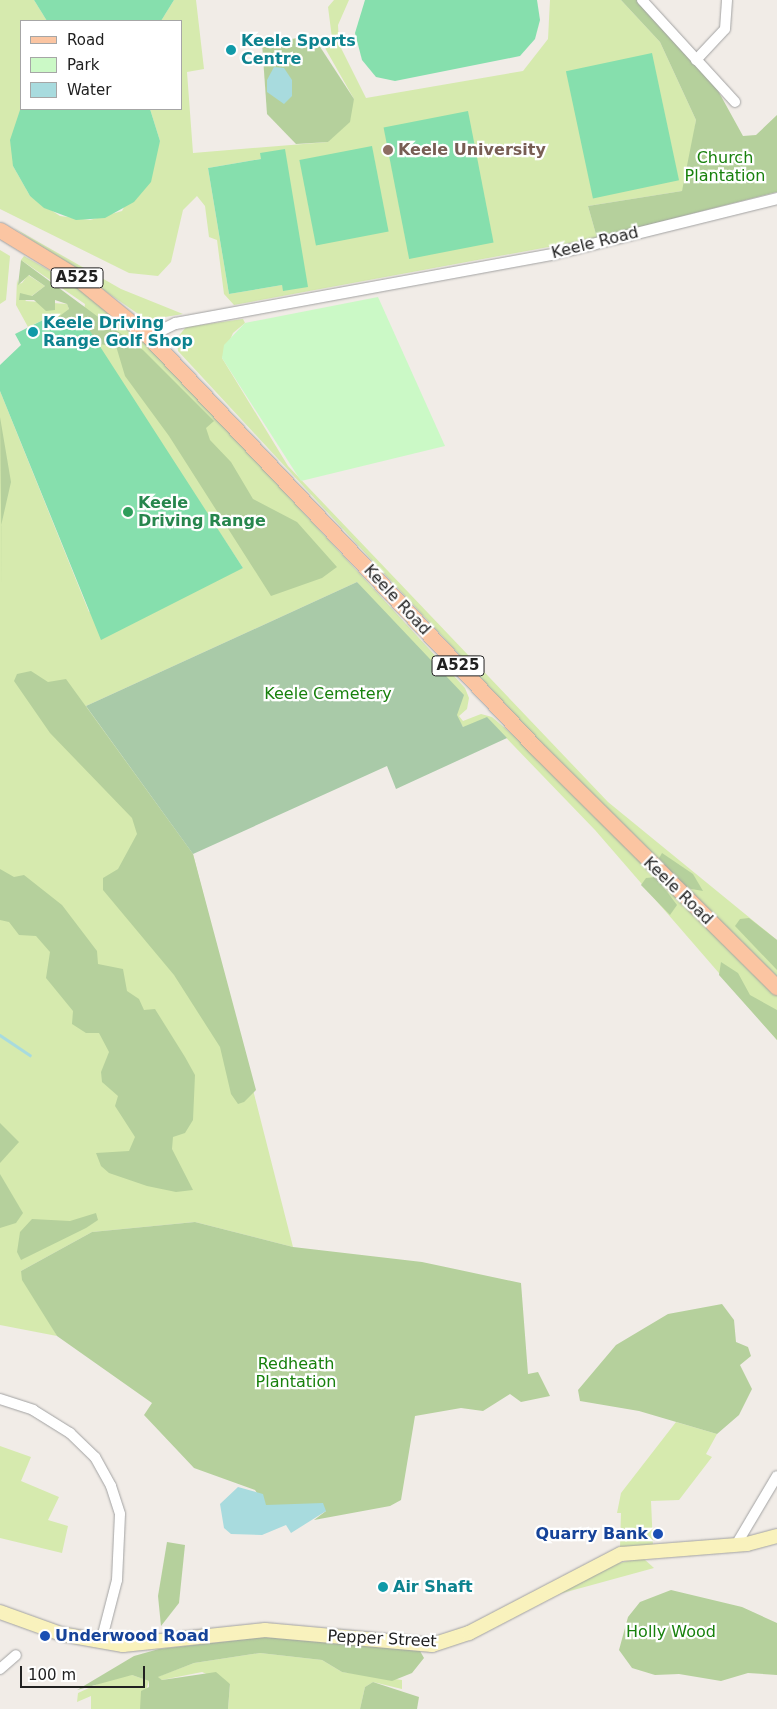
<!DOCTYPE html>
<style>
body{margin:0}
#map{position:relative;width:777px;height:1709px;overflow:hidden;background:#f1ece7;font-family:"DejaVu Sans",sans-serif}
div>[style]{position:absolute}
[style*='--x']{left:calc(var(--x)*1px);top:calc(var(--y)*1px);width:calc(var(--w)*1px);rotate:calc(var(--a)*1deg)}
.grass>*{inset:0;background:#d6eaae}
.forest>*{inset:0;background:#b5d09c}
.cemetery>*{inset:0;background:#a9caa8}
.park>*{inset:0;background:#cbf9c6}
.pitch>*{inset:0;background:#86dfad;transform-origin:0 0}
.water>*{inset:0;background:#a8dbde}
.stream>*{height:2.5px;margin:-1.25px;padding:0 1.25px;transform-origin:1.25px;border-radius:1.25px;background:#a8dbde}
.roads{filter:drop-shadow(0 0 1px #a2a2a2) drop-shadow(0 0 1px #a2a2a2)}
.minor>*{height:10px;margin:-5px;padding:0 5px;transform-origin:5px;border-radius:5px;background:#fff}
.tertiary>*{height:11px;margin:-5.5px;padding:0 5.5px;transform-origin:5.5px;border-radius:5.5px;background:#fff}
.secondary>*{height:14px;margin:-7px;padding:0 7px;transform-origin:7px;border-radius:7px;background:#f9f2bd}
.primary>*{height:15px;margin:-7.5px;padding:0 7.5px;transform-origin:7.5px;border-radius:7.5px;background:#fbc5a2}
.dots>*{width:14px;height:14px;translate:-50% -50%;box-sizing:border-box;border:2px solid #fff;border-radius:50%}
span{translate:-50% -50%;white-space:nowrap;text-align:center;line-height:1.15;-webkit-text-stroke:4.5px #fff;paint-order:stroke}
.shield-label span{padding:1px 4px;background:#fff;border:1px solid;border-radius:4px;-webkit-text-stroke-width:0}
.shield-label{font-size:15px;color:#212121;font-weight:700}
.culture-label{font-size:16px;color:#0d838f;font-weight:700}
.left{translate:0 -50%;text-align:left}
.education-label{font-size:16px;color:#785e54;font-weight:700}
.park-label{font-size:16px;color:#18810d}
.street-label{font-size:16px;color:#212121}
.leisure-label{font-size:16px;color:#27864d;font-weight:700}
.transit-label{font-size:16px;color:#164399;font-weight:700}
.right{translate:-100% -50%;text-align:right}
.legend{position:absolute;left:20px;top:20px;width:162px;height:90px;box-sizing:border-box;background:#fff;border:1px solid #a6a6a6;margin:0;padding:6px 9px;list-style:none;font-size:15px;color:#212121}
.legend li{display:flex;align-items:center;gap:10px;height:25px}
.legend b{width:25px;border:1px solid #a6a6a6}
.scale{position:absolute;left:20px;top:1666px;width:125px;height:22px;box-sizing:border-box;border:2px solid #212121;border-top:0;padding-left:6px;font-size:15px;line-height:18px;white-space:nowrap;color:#212121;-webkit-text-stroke:4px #fff;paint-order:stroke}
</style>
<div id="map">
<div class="grass">
<i style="clip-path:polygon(evenodd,0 0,34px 0,47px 21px,21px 21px,21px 107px,13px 166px,30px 196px,60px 216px,90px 220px,122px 211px,160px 141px,150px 109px,181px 109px,181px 21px,161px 21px,174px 0,196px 0,204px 69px,187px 72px,193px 153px,328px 142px,354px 99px,325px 48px,332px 38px,328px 7px,334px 0,349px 0,338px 25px,339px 44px,366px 98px,523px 71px,548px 39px,550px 0,621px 0,660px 42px,696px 120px,687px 180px,682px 191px,588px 206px,597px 238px,234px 305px,224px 294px,217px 240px,209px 237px,205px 206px,197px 196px,183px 210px,171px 262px,158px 276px,129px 273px,0 209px,0 0,261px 159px,284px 291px,282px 285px,229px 294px,208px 168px,261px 159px)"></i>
<i style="clip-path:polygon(14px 228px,121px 289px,183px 314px,147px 320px)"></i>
<i style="clip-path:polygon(0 250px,10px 256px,6px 300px,0 304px)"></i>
<i style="clip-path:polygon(24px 256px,59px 276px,62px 273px,138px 333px,465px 688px,469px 698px,467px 709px,459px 716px,463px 721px,481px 714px,492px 717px,513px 735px,777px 994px,777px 1040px,595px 830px,487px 718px,464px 728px,357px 582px,86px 706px,193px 854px,293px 1247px,195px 1222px,92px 1232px,21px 1271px,57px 1336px,0 1325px,0 391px,89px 612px,243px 568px,82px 323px,85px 304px,21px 260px)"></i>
<i style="clip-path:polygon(28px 275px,45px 286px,25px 301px,67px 304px,69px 309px,56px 329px,51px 330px,45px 319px,28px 327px,16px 305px,17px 279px,18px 284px,22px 283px)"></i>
<i style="clip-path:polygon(243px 319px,245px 323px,233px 333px,222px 358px,288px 466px,608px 802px,777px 940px,777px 981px,606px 813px,178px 351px,177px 338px,186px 327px)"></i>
<i style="clip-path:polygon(676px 1422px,717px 1434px,706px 1454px,712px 1457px,679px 1500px,651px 1501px,653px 1546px,620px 1548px,621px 1513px,617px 1513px,621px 1493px)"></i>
<i style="clip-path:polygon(0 1446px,31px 1457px,21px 1481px,59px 1497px,48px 1520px,68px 1526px,62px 1553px,0 1538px)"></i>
<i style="clip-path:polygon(643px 1558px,654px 1568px,559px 1594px,614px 1564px)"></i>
<i style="clip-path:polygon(260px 1653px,322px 1660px,342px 1672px,402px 1680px,402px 1689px,373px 1682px,365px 1687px,360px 1709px,228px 1709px,230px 1684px,202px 1672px,162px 1680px,157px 1677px,194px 1663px)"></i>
<i style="clip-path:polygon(132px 1675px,149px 1681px,140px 1709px,91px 1709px,91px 1696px,77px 1702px,78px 1693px,115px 1676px)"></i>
</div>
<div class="forest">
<i style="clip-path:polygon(621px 0,637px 0,716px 87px,743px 136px,756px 135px,777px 115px,777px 192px,597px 238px,588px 206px,682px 191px,696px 120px,660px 42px)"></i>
<i style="clip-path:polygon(313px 36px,354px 99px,350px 122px,328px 142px,296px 144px,267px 114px,262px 43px)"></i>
<i style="clip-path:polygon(21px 260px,143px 350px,214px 421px,206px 428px,210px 440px,231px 462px,253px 499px,297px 522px,337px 567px,322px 578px,271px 596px,169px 436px,125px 376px,116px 346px,98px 344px,82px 323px,56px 329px,57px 318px,69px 309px,67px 304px,55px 300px,55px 310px,46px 311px,34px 300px,19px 300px,20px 293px,32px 296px,45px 286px,29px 275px,18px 285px)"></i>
<i style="clip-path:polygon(0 417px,11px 482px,1px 526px,2px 597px)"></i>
<i style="clip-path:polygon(31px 671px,48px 682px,66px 679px,193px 854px,256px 1090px,244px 1102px,238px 1104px,231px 1094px,220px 1047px,174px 975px,103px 890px,103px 878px,118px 869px,137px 834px,132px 818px,50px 733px,14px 681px,17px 674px)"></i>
<i style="clip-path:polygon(662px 853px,693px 874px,703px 891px,686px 888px,658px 860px)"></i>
<i style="clip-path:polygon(0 869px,14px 877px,24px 875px,62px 905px,97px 951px,98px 964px,123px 969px,127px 991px,139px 999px,144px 1010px,155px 1009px,185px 1057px,195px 1075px,193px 1120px,185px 1133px,173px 1137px,172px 1149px,193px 1190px,176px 1192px,147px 1186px,109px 1173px,101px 1166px,96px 1153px,129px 1151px,135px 1137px,115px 1106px,118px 1096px,102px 1082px,101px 1072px,109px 1052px,99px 1033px,86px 1033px,72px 1024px,73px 1011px,46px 978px,50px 952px,36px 936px,19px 935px,9px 922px,0 920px)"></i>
<i style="clip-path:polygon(656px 877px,677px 905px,670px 915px,641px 885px,646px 878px)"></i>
<i style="clip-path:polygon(749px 918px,777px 940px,777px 970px,735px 926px,740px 919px)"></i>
<i style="clip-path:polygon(721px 962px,738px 973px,750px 995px,777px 1010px,777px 1040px,719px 975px)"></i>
<i style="clip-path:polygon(0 1123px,19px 1142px,0 1163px)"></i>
<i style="clip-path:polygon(0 1174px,23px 1213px,16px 1223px,0 1228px)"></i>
<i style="clip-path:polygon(96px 1213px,98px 1220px,86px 1228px,21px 1260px,17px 1252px,20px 1232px,32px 1219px,70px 1221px)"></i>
<i style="clip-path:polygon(195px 1222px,293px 1247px,422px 1262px,521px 1283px,528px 1374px,538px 1372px,550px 1396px,521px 1402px,510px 1394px,483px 1411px,461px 1408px,415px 1416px,401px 1500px,390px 1506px,314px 1520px,326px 1511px,265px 1505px,255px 1490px,194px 1468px,144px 1415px,152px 1403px,57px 1336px,22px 1280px,21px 1271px,92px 1232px)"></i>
<i style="clip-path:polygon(722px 1304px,734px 1320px,736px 1342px,748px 1347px,751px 1356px,740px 1365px,752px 1389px,739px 1415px,717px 1434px,639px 1411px,580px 1401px,578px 1390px,616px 1345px,668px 1314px)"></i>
<i style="clip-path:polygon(167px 1542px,185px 1545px,179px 1603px,161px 1626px,158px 1596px)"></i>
<i style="clip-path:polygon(671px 1590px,742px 1607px,777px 1623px,777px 1675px,748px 1673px,721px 1681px,679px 1674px,655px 1675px,632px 1668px,619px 1650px,628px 1617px,640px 1602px)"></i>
<i style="clip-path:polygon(264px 1637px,420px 1651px,424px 1658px,412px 1673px,392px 1681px,342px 1672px,322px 1660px,260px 1653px,194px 1663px,158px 1677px,162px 1680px,216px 1672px,230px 1684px,228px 1709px,140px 1709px,141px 1691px,149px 1687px,149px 1681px,132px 1675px,77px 1690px,134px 1656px,159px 1649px)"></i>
<i style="clip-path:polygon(373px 1682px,419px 1697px,417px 1709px,360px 1709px,365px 1687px)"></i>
</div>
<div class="cemetery">
<i style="clip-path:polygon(357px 582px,464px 695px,457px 715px,463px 727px,487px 717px,507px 738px,396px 789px,387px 766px,193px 854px,86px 706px)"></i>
</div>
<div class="park">
<i style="clip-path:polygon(378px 297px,445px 446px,301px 481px,222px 358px,224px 345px,245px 323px)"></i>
</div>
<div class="pitch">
<i style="clip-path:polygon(34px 0,174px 0,161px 21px,47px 21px)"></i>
<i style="clip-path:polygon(365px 0,537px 0,540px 20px,535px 39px,520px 56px,395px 81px,376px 77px,362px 60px,355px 33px)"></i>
<i style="left:652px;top:53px;width:130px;height:88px;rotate:78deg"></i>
<i style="clip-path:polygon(21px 107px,150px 109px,160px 141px,151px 182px,134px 202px,105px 218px,76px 220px,44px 208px,30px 196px,13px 166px,10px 140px)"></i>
<i style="left:468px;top:111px;width:134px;height:86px;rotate:79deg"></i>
<i style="left:372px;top:146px;width:87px;height:74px;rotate:79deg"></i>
<i style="clip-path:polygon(285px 149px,308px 287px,283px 291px,282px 285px,229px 294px,208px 168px,261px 159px,260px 153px)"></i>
<i style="clip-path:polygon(45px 319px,51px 330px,82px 323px,90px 331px,243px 568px,101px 640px,0 391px,0 365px,21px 345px,15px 334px)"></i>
</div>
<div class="water">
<i style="clip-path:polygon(274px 67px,284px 68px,292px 80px,292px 96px,284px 104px,267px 92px,267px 80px)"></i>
<i style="clip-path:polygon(238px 1487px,263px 1494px,266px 1505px,323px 1503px,326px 1511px,291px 1533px,286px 1525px,262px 1535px,231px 1534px,224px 1528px,220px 1504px)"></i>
</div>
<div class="stream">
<i style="--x:0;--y:1035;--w:36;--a:34"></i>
</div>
<div class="roads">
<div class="minor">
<i style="--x:642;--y:0;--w:138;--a:47.6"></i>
<i style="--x:696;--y:60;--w:42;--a:-46.9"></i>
<i style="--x:725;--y:29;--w:29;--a:-86"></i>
<i style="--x:0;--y:1399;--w:35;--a:18"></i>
<i style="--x:33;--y:1410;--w:44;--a:31.9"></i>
<i style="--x:70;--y:1433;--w:35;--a:44"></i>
<i style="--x:95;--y:1457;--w:33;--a:61"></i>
<i style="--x:111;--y:1486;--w:29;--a:72"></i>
<i style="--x:120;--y:1514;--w:66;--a:92.6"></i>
<i style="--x:117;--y:1580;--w:64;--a:104.5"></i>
<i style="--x:736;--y:1545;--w:80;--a:-59.3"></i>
<i style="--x:0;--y:1669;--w:21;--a:-41"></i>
</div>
<div class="tertiary">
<i style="--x:148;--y:336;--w:30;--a:-26"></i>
<i style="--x:175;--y:323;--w:386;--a:-10.4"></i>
<i style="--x:555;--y:253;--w:229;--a:-13.9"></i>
</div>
<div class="secondary">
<i style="--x:0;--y:1612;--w:65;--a:19.8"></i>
<i style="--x:61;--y:1634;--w:63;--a:10.1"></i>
<i style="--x:123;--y:1645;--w:143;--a:-6"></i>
<i style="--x:265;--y:1630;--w:168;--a:5.1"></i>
<i style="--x:432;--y:1645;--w:39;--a:-18"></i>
<i style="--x:469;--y:1633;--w:171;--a:-27.5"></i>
<i style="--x:621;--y:1554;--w:126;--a:-4.5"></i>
<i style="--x:747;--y:1544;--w:31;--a:-15"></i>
</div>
<div class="primary">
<i style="--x:0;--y:230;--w:84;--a:31.4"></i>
<i style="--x:72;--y:274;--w:98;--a:39.2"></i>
<i style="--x:148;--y:336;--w:565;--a:46.72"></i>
<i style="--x:535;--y:747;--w:341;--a:44.8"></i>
</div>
</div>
<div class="dots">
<i style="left:231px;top:50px;background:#0f9aa8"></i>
<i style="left:388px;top:150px;background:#8d6e63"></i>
<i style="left:33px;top:332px;background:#0f9aa8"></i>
<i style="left:128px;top:512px;background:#2e9e5b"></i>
<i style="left:658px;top:1534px;background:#1a4fb4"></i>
<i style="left:383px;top:1587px;background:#0f9aa8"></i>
<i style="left:45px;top:1636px;background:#1a4fb4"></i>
</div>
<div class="shield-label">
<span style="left:77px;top:278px">A525</span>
<span style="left:458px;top:666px">A525</span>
</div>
<div class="culture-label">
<span class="left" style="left:241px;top:50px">Keele Sports<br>Centre</span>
<span class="left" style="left:43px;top:332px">Keele Driving<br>Range Golf Shop</span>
<span class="left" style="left:393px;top:1587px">Air Shaft</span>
</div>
<div class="education-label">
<span class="left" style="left:398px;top:150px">Keele University</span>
</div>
<div class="park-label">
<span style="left:725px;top:167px">Church<br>Plantation</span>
<span style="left:328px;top:694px">Keele Cemetery</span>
<span style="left:296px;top:1373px">Redheath<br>Plantation</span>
<span style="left:671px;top:1632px">Holly Wood</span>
</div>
<div class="street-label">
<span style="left:595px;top:243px;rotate:-14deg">Keele Road</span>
<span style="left:397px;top:600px;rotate:47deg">Keele Road</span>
<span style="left:678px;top:891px;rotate:44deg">Keele Road</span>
<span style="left:382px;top:1639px;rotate:3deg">Pepper Street</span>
</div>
<div class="leisure-label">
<span class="left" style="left:138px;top:512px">Keele<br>Driving Range</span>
</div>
<div class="transit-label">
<span class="right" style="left:648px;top:1534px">Quarry Bank</span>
<span class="left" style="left:55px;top:1636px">Underwood Road</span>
</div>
<ul class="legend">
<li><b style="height:6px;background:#fbc5a2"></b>Road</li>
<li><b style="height:14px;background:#cbf9c6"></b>Park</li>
<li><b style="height:14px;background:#a8dbde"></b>Water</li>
</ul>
<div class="scale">100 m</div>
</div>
